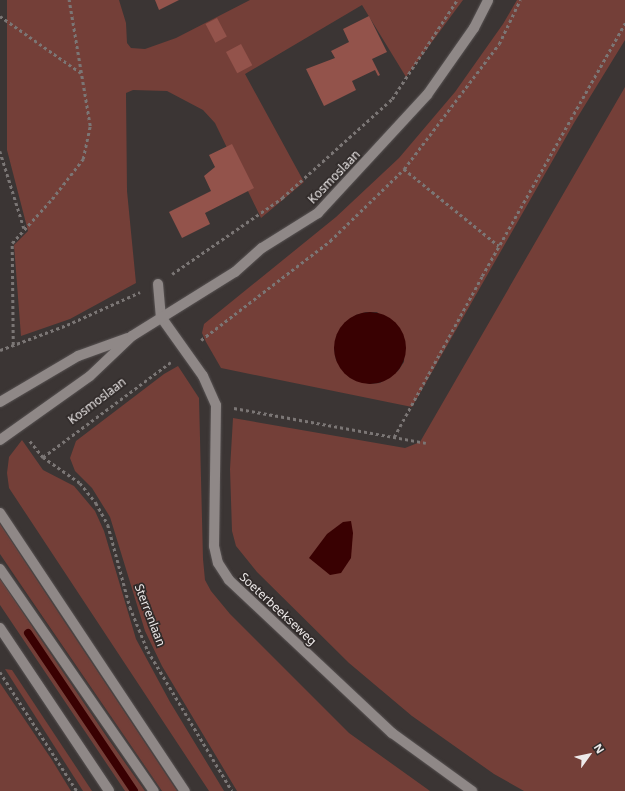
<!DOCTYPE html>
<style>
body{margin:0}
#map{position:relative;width:625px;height:791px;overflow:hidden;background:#3b3534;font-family:"Noto Sans",sans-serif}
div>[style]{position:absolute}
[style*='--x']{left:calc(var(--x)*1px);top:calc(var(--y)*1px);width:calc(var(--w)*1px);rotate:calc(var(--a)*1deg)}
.green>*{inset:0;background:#743f38}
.water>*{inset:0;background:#390102}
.round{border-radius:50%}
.stream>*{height:8px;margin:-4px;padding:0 4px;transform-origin:4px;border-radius:4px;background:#390102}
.building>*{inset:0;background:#93534b;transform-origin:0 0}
.path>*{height:2.5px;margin-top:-1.25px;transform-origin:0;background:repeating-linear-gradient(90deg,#7b7675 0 3px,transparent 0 6px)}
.roads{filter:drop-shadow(0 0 1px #575252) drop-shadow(0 0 1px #575252)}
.service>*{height:10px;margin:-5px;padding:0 5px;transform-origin:5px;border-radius:5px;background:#8f8887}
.tertiary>*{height:10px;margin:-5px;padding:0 5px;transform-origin:5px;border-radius:5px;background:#8f8887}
.secondary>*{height:10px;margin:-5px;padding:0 5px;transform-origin:5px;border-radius:5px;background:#8f8887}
span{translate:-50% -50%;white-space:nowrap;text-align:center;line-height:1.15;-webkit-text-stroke:3.5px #312b2a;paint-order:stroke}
.street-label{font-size:12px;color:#eeeaea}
.north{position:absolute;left:569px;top:735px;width:40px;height:40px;-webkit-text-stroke:3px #312b2a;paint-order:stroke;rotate:57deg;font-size:11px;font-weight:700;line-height:16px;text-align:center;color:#eeeaea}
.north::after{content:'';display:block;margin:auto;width:14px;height:18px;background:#eeeaea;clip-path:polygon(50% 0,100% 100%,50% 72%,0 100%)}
</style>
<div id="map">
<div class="green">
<i style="clip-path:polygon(7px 0,119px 0,126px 23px,127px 43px,131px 48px,145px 49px,176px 38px,250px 0,463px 0,406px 77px,362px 5px,245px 74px,304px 182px,261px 218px,215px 123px,203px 110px,167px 91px,133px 90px,126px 93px,127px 191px,136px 283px,70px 319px,21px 336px,14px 245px,28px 231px,7px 150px)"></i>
<i style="clip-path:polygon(evenodd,517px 0,625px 0,625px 40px,574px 123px,412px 407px,221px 368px,206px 342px,202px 333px,204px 324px,336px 217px,399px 158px,455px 92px,503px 24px,517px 0,366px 312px,377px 312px,405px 341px,404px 362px,398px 371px,380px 383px,369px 384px,349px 377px,336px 360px,334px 349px,356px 315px,366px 312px)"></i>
<i style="clip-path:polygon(625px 87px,625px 791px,524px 791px,494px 774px,412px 716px,349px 663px,257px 572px,236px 546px,232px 531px,230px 469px,233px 418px,405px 448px,420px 442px)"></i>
<i style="clip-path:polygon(178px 366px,199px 398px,203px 559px,205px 580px,211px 591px,230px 614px,349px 733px,430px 791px,237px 791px,162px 666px,145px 631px,110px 517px,92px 488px,75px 471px,70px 458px,76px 441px,164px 374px)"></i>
<i style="clip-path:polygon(22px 440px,43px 470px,74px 486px,95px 511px,104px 531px,136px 639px,170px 702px,224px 791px,209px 791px,9px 488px,7px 473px,9px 457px)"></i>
<i style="clip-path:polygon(0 524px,60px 615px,177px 791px,162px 791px,21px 585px,0 554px)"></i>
<i style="clip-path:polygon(0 579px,109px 740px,145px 791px,125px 791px,0 605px)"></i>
<i style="clip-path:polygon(5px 669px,12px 670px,92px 791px,83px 791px)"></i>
<i style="clip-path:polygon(0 683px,52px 760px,71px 791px,0 791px)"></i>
</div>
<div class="water">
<i class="round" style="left:334px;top:312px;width:72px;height:72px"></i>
<i style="clip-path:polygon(351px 521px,353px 533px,351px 558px,341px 573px,330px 575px,309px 558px,327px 534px,343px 522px)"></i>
</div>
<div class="stream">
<i style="--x:28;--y:633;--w:190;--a:56.1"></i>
</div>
<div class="building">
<i style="clip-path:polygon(155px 0,179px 0,159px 10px)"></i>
<i style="clip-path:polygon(369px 16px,387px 52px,372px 59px,380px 75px,378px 76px,375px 70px,352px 81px,356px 90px,324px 106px,306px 69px,335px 58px,331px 51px,349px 42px,343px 29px)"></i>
<i style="left:217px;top:18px;width:21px;height:13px;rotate:62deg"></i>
<i style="left:241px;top:44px;width:24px;height:17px;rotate:62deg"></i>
<i style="clip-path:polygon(232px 144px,254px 188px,205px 213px,210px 224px,182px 238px,169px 212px,211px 191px,204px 176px,215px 167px,209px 155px)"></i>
</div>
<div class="path">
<i style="--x:0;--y:16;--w:99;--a:35.1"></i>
<i style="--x:0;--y:151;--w:81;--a:72.7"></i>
<i style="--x:404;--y:169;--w:122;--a:39"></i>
<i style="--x:172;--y:274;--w:134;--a:-34.6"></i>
<i style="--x:282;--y:198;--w:148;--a:-42"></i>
<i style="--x:392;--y:99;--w:118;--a:-56.7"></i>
<i style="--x:201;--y:340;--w:163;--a:-37.5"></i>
<i style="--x:330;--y:241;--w:103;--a:-44.2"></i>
<i style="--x:404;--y:169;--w:157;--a:-52.8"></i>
<i style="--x:499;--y:44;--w:49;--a:-64.5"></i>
<i style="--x:13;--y:345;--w:102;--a:-90.6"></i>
<i style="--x:12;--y:243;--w:59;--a:-47.7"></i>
<i style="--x:52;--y:199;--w:51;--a:-52.2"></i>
<i style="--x:83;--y:159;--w:34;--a:-78"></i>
<i style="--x:90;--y:126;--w:128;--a:-99.5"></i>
<i style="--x:0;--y:350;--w:72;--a:-20.5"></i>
<i style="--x:67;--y:325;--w:80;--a:-24.3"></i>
<i style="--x:234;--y:408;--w:195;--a:10.3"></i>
<i style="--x:394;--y:437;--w:183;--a:-61.3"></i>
<i style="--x:482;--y:276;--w:291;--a:-60.5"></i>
<i style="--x:30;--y:441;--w:21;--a:51"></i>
<i style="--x:43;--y:457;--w:45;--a:35.1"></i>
<i style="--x:80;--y:483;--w:26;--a:51"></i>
<i style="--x:96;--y:503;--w:25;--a:61"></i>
<i style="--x:108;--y:525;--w:85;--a:75"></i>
<i style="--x:130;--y:607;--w:48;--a:67.8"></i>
<i style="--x:148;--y:651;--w:163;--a:59"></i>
<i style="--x:43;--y:457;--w:159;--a:-36.6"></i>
<i style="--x:0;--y:672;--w:142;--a:57.1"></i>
</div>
<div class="roads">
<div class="service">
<i style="--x:158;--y:284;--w:33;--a:85"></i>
<i style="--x:0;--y:628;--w:196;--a:56.2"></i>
</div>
<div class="tertiary">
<i style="--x:161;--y:317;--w:72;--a:54.6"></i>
<i style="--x:203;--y:376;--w:32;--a:66"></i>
<i style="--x:216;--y:405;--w:141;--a:90.8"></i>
<i style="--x:214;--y:546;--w:17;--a:77"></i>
<i style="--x:218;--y:563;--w:20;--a:57"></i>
<i style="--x:229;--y:580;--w:224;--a:43.2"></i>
<i style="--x:392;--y:733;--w:99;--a:35.9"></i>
<i style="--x:0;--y:402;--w:91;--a:-30.5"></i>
<i style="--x:78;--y:356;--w:53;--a:-19.8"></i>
<i style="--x:0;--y:440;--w:110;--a:-35.4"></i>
<i style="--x:90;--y:376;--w:58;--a:-43.6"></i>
<i style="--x:132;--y:336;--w:121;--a:-31.9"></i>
<i style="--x:235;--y:272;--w:36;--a:-42"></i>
<i style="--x:262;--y:248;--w:66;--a:-32"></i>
<i style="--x:318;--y:213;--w:161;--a:-47.3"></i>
<i style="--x:427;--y:95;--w:82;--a:-55"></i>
<i style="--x:474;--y:28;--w:31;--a:-63"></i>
</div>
<div class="secondary">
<i style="--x:0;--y:513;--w:334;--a:56.4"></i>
<i style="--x:0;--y:569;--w:270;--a:55.3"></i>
</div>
</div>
<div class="street-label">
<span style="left:334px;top:177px;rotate:-46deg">Kosmoslaan</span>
<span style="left:97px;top:401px;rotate:-37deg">Kosmoslaan</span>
<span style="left:278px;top:609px;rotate:43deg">Soeterbeekseweg</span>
<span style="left:150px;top:615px;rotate:69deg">Sterrenlaan</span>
</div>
<div class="north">N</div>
</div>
